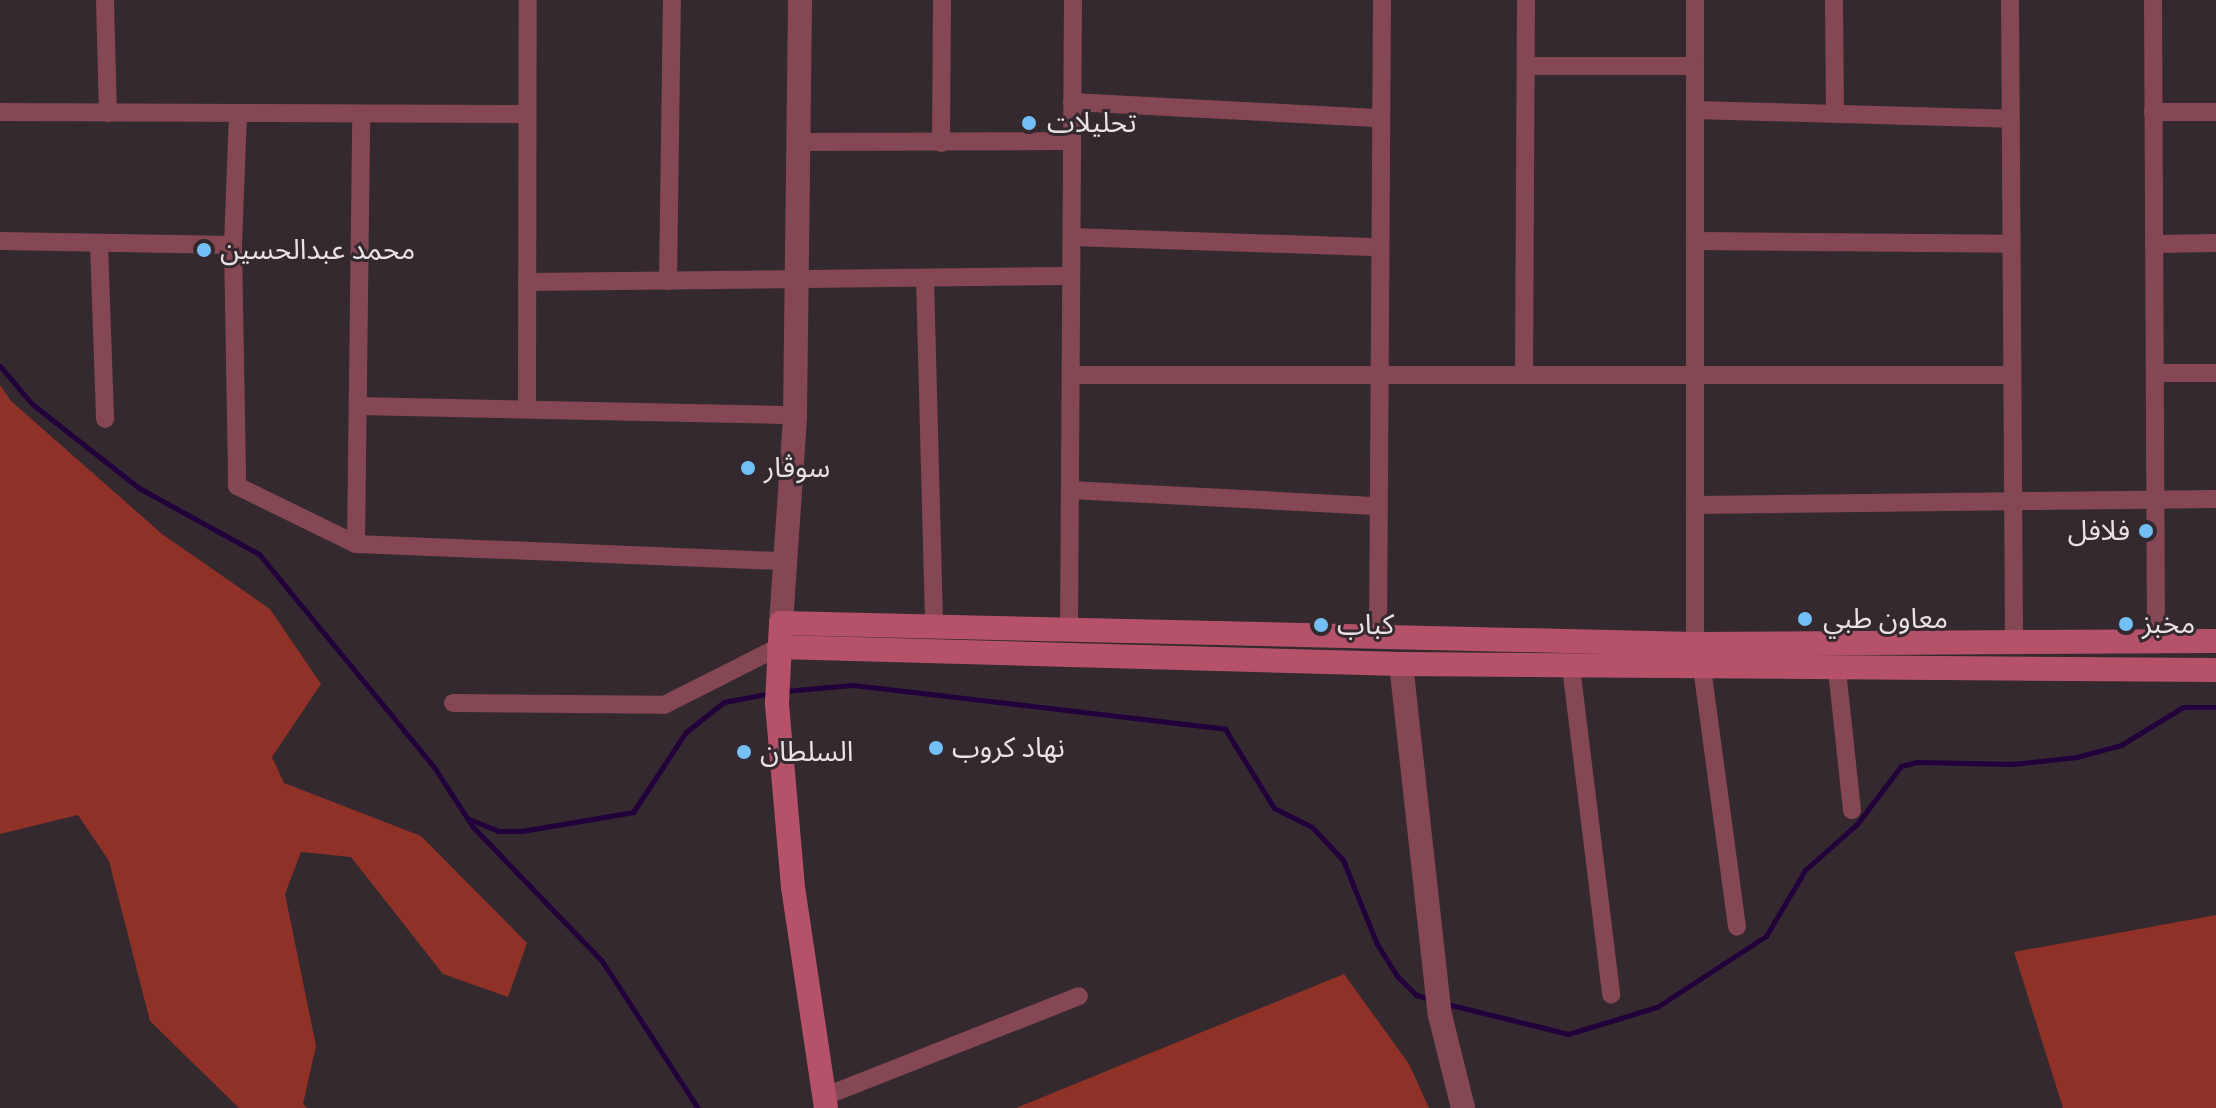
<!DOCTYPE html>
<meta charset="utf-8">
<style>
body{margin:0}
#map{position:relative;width:2216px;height:1108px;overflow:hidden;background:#33292e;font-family:Karla,"Noto Sans Arabic",sans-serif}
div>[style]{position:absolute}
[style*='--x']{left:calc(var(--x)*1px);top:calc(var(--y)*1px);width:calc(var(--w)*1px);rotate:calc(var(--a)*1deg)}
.forest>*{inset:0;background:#903127}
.stream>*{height:5px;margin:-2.5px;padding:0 2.5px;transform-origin:2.5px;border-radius:2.5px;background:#21003b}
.minor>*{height:18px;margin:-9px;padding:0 9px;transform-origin:9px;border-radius:9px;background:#854754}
.tertiary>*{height:24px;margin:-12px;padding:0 12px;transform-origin:12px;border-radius:12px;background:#854754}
.secondary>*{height:24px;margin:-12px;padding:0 12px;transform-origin:12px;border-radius:12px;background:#b55269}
.dots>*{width:22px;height:22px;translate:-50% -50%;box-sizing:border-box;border:4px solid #33292e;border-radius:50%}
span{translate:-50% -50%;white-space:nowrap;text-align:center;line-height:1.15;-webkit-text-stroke:6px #33292e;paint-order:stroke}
.poi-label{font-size:28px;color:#e9e2e5}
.left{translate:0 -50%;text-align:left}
.right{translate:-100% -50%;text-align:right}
</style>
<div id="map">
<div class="forest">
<i style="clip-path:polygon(0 385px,11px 401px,162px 534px,270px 609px,321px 684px,272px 757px,284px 783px,421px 836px,527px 943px,508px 997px,443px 974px,351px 857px,301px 852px,285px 894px,316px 1046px,303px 1104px,307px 1108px,239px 1108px,150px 1021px,109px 861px,78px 815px,0 834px)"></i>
<i style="clip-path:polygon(2216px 915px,2216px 1108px,2063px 1108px,2014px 952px)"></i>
<i style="clip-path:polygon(1344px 974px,1409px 1064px,1429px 1108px,1016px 1108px)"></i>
</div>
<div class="stream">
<i style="--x:0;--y:366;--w:50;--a:49.9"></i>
<i style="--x:32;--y:404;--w:136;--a:38.1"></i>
<i style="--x:139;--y:488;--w:137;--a:28.8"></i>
<i style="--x:259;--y:554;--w:276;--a:50.6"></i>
<i style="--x:434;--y:767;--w:72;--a:57"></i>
<i style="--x:473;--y:827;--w:186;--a:46.1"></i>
<i style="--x:602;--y:961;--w:176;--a:56.9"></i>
<i style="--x:784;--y:691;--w:69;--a:-5"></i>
<i style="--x:853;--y:685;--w:375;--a:6.7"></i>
<i style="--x:1225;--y:729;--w:93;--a:58.2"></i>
<i style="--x:1274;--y:808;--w:42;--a:26.6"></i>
<i style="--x:1312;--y:827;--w:45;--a:46.8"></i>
<i style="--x:1343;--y:860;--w:91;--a:68"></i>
<i style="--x:1377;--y:944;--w:38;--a:58"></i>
<i style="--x:1397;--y:976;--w:27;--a:45"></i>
<i style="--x:1416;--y:995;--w:15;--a:16"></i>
<i style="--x:469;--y:819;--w:31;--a:22"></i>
<i style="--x:498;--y:831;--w:24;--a:0"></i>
<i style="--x:522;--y:831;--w:113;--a:-9.7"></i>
<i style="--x:633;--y:812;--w:96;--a:-56.5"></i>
<i style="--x:686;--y:732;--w:48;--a:-38.3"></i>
<i style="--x:724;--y:702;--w:48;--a:-10.8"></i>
<i style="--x:1447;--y:1004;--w:125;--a:13.9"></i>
<i style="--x:1568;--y:1034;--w:93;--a:-16.9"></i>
<i style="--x:1657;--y:1007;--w:130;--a:-33.1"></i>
<i style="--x:1766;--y:936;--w:77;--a:-59.4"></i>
<i style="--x:1805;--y:870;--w:69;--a:-41.5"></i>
<i style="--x:1857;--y:824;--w:73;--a:-52.8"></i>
<i style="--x:1901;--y:766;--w:16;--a:-14"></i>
<i style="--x:1917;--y:762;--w:96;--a:1.2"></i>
<i style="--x:2013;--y:764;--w:64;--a:-6.2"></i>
<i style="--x:2077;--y:757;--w:46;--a:-15.3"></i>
<i style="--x:2121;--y:745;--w:73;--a:-31.5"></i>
<i style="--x:2183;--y:707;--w:33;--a:0"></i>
</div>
<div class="minor">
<i style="--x:105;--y:0;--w:113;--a:88.5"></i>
<i style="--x:1695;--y:0;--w:644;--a:90"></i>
<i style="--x:1834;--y:0;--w:114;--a:89.5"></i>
<i style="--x:2010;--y:0;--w:641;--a:89.64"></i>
<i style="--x:2153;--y:0;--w:641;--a:89.73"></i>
<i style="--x:1526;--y:66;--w:169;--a:0"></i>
<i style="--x:1072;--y:102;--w:309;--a:3"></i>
<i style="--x:1695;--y:110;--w:315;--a:1.6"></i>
<i style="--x:0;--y:112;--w:527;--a:0.22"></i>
<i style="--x:2153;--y:112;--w:63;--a:0"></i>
<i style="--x:238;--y:114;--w:131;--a:92.2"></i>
<i style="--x:233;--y:245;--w:241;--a:89"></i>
<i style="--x:237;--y:486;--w:132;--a:26"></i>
<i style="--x:356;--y:544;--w:431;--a:2.3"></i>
<i style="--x:799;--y:142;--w:273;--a:-0.2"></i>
<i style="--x:941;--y:143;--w:143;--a:-89.6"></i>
<i style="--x:1072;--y:237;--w:308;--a:1.9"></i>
<i style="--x:0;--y:241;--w:233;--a:1"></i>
<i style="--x:1695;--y:241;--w:316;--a:0.5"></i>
<i style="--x:2154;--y:244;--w:62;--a:-0.9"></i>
<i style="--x:99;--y:245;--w:174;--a:88"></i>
<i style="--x:925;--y:278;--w:350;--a:88.5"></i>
<i style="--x:668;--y:281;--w:281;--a:-89.2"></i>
<i style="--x:527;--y:282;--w:544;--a:-0.63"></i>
<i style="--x:2155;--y:373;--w:61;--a:0"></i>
<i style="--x:1073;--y:375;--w:939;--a:0"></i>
<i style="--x:1524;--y:375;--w:375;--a:-89.7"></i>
<i style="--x:358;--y:406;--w:437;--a:1.2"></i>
<i style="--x:527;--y:409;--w:409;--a:-89.9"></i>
<i style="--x:1070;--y:490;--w:309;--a:3"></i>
<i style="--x:1695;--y:505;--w:521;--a:-0.66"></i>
<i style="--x:356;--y:544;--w:430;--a:-89.3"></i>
<i style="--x:1069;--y:632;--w:632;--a:-89.64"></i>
<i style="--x:1378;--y:637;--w:637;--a:-89.64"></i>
<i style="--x:1571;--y:667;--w:330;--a:83"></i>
<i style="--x:1702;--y:668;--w:261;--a:82.3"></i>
<i style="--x:1837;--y:670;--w:141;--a:83.9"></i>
<i style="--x:453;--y:703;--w:211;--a:0.5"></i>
<i style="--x:664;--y:705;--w:129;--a:-26.8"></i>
<i style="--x:823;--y:1097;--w:275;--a:-21.5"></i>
</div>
<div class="tertiary">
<i style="--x:781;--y:623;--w:208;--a:-86.1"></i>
<i style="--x:795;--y:415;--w:415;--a:-89.3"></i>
<i style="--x:1401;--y:664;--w:353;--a:83.7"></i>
<i style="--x:1440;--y:1015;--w:96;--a:76.1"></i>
</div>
<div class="secondary">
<i style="--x:779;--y:647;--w:622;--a:1.57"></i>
<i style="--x:1401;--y:664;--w:815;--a:0.42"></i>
<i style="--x:826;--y:1108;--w:223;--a:-98.5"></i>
<i style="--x:793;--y:887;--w:185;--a:-95"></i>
<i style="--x:777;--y:703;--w:80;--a:-87.1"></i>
<i style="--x:781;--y:623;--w:914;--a:1.32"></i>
<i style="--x:1695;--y:644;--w:521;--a:-0.33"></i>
</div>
<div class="dots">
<i style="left:1029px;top:123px;background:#73c0f6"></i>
<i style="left:204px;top:250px;background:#73c0f6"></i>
<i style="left:748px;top:468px;background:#73c0f6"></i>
<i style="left:2146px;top:531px;background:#73c0f6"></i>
<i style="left:1805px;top:619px;background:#73c0f6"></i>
<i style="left:2126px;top:624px;background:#73c0f6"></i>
<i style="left:1321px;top:625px;background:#73c0f6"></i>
<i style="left:936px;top:748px;background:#73c0f6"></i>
<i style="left:744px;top:752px;background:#73c0f6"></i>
</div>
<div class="poi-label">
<span class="left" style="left:1047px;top:123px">تحلیلات</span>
<span class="left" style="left:220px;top:250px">محمد عبدالحسين</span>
<span class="left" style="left:764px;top:468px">سوڤار</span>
<span class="right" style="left:2130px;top:531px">فلافل</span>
<span class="left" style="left:1823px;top:619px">معاون طبي</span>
<span class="left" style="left:2142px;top:624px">مخبز</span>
<span class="left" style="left:1337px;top:625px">كباب</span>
<span class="left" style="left:952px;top:748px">نهاد كروب</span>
<span class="left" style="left:760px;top:752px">السلطان</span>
</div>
</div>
